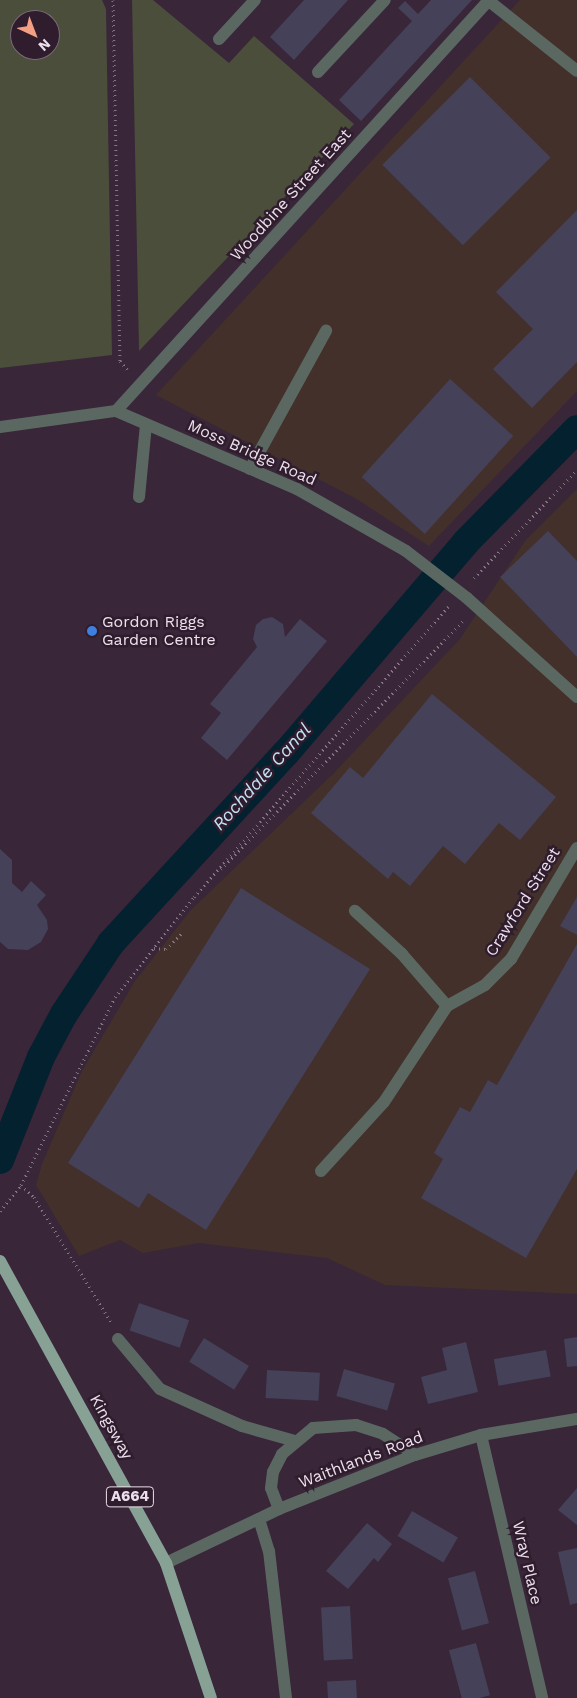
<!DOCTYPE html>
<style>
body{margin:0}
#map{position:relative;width:577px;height:1698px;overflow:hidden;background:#392639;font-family:"Work Sans",sans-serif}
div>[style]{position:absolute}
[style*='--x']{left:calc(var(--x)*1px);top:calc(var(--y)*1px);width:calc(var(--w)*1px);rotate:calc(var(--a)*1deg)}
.industrial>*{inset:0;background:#43302a}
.green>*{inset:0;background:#4b4e3a}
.canal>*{height:28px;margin:-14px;padding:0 14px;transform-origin:14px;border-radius:14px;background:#042130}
.building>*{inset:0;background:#444159;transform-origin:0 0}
.path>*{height:3px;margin-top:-1.5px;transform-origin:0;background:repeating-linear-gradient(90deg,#867585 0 1px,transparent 0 5px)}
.service>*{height:12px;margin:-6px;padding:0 6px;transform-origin:6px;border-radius:6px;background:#5b6862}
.minor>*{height:12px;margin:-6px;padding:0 6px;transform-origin:6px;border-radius:6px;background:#5b6862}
.primary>*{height:12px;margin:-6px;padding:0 6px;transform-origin:6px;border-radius:6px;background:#87a295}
.dots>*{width:14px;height:14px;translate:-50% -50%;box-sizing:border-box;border:2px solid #2f1d2e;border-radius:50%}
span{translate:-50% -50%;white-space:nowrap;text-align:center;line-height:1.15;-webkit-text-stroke:5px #2f1d2e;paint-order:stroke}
.shield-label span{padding:1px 4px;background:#2f1d2e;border:1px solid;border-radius:4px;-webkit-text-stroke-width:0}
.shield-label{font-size:15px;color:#ede0ec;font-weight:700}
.street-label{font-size:16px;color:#ede0ec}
.poi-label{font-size:16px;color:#ede0ec}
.left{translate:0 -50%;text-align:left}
.water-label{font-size:18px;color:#c3e4f8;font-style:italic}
.north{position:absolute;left:10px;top:10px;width:50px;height:50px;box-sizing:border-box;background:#2f1d2e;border:1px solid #7b6b7a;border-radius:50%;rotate:137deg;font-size:14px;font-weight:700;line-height:20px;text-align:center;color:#ede0ec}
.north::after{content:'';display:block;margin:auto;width:18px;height:22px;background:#f39f83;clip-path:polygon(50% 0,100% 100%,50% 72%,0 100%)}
</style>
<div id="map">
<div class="industrial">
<i style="clip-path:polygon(520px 0,577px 0,577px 391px,429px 546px,355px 498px,156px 395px)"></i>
<i style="clip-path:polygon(577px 489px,577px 1294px,385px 1285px,327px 1258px,199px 1243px,143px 1253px,120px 1240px,79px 1256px,36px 1185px,42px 1164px,82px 1071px,135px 981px,190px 911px,334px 773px,444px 656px,460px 639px,525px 541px)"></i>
</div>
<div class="green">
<i style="clip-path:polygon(evenodd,0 0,102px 0,106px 9px,112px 355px,0 368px,0 0,20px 20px,50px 20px,50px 50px,20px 50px,20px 20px)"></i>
<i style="clip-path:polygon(132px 0,153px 0,229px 63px,254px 36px,354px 124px,139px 351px)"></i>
</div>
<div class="canal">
<i style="--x:0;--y:1160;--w:111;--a:-68.3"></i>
<i style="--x:41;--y:1057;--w:49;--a:-61.9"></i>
<i style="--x:64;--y:1014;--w:85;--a:-56.5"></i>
<i style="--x:111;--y:943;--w:258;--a:-47.4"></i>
<i style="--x:286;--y:753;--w:277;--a:-49.5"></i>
<i style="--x:466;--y:542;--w:158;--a:-45.5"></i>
</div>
<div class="building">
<i style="clip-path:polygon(304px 0,348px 0,294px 60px,270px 37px)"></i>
<i style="clip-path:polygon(431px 0,472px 0,361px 121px,339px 100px,412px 21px,398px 8px,405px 1px,418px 14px)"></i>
<i style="left:470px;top:77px;width:114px;height:124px;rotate:45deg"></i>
<i style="clip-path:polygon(577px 210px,577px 362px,532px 408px,493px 369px,533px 329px,496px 292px)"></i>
<i style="left:450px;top:379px;width:85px;height:132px;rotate:42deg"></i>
<i style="clip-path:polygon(548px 531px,577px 561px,577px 657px,500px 577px)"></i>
<i style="clip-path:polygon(272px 617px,283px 624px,285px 637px,300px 619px,327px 641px,227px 760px,201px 738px,221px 713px,210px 704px,257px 647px,253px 639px,256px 625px,263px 619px)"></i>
<i style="clip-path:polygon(432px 694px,556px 797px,520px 840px,499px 823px,465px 864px,443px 846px,410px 886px,393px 872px,388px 879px,311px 813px,350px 767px,363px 778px)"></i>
<i style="clip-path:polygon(0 849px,12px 860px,12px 883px,22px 892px,31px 881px,46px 895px,37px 905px,47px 920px,48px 929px,41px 942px,28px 950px,8px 949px,0 942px)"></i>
<i style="clip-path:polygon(241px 888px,370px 969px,206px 1230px,148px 1193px,139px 1208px,68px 1163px)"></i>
<i style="clip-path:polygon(577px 897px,577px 935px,560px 926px)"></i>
<i style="clip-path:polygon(577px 944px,577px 1169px,526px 1258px,421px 1198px,443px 1159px,434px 1153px,460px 1107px,470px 1112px,488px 1080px,497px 1085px)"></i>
<i style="left:139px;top:1303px;width:53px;height:29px;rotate:19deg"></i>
<i style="clip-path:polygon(577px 1337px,577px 1366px,567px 1367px,564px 1339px)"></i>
<i style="left:204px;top:1338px;width:53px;height:28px;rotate:32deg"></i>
<i style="clip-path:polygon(466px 1342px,478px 1392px,428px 1404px,421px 1377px,447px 1370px,442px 1348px)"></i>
<i style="left:546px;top:1350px;width:27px;height:53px;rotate:80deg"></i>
<i style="left:344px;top:1369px;width:53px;height:28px;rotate:16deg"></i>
<i style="left:267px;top:1370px;width:53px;height:28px;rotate:3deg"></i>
<i style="clip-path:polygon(577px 1488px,577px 1525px,558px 1510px)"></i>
<i style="left:412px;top:1511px;width:53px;height:29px;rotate:30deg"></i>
<i style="clip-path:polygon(367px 1523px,392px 1544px,378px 1562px,374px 1558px,348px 1589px,326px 1571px)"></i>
<i style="clip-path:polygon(577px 1548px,577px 1603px,570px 1605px,558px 1552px)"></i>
<i style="left:475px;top:1571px;width:54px;height:28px;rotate:75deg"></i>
<i style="left:350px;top:1606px;width:53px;height:29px;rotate:87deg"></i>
<i style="left:476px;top:1643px;width:54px;height:28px;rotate:75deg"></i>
<i style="left:356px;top:1680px;width:18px;height:29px;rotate:87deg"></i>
</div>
<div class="path">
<i style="--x:113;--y:0;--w:361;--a:88.9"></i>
<i style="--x:120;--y:361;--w:11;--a:49"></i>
<i style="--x:474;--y:578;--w:149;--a:-46.4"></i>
<i style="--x:221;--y:869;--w:348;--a:-45.7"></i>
<i style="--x:154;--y:948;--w:12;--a:5"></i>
<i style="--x:166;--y:949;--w:24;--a:-45"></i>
<i style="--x:21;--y:1185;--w:18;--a:43"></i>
<i style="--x:34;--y:1197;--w:147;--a:58.4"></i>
<i style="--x:0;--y:1211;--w:33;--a:-51"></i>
<i style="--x:21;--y:1185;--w:210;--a:-63.4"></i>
<i style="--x:115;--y:997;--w:127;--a:-51.7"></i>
<i style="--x:194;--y:897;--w:386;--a:-48.8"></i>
</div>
<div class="service">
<i style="--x:489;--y:1;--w:112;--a:38.5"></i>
<i style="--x:318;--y:72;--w:98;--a:-47.1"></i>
<i style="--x:139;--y:497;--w:73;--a:-84.5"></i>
<i style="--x:321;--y:1171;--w:93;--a:-47.6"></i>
<i style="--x:384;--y:1102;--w:115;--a:-56.7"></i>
<i style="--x:447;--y:1006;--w:69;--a:-130.9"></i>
<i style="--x:402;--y:954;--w:64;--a:-137.5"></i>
<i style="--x:118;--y:1339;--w:65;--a:50"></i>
<i style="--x:160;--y:1389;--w:90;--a:24.3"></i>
<i style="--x:242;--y:1426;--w:55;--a:15.8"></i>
<i style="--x:279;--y:1509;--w:22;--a:-111"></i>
<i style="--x:271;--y:1488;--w:16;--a:-83"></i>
<i style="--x:273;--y:1472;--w:20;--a:-63"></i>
<i style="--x:282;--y:1454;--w:40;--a:-40"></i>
<i style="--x:313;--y:1428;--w:43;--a:-4"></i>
<i style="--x:356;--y:1425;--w:28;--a:18"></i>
<i style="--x:383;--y:1434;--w:38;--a:33"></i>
</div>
<div class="minor">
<i style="--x:219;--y:39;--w:53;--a:-47.3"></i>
<i style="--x:116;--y:411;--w:555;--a:-47.77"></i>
<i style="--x:0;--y:427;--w:117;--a:-7.9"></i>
<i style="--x:116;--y:411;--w:197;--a:23.3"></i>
<i style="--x:297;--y:489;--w:125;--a:29.6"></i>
<i style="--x:406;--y:551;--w:77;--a:37.6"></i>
<i style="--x:467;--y:598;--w:148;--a:42"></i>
<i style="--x:250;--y:469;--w:158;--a:-61.2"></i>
<i style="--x:447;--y:1006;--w:43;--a:-28.9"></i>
<i style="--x:485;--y:985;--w:37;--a:-45"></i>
<i style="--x:511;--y:959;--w:129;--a:-59.3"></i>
<i style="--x:481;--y:1435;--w:270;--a:76.9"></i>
<i style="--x:259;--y:1519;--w:34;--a:73"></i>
<i style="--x:269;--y:1551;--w:148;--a:83.4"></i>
<i style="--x:166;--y:1563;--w:125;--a:-25.5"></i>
<i style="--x:279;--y:1509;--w:146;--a:-21.7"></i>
<i style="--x:415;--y:1455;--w:69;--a:-16.9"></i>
<i style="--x:481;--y:1435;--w:97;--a:-9.5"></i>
</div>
<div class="primary">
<i style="--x:0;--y:1261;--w:345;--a:61.2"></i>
<i style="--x:166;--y:1563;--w:142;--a:71.6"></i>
</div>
<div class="dots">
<i style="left:92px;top:631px;background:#3f7fe0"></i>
</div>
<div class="shield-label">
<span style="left:130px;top:1497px">A664</span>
</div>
<div class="street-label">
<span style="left:291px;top:195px;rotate:-48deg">Woodbine Street East</span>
<span style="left:252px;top:453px;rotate:24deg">Moss Bridge Road</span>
<span style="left:523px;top:902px;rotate:-58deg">Crawford Street</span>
<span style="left:111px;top:1427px;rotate:61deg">Kingsway</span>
<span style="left:361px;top:1460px;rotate:-21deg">Waithlands Road</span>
<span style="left:527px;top:1563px;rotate:77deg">Wray Place</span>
</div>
<div class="poi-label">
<span class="left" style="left:102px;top:631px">Gordon Riggs<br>Garden Centre</span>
</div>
<div class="water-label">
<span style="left:262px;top:777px;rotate:-48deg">Rochdale Canal</span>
</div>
<div class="north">N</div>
</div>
